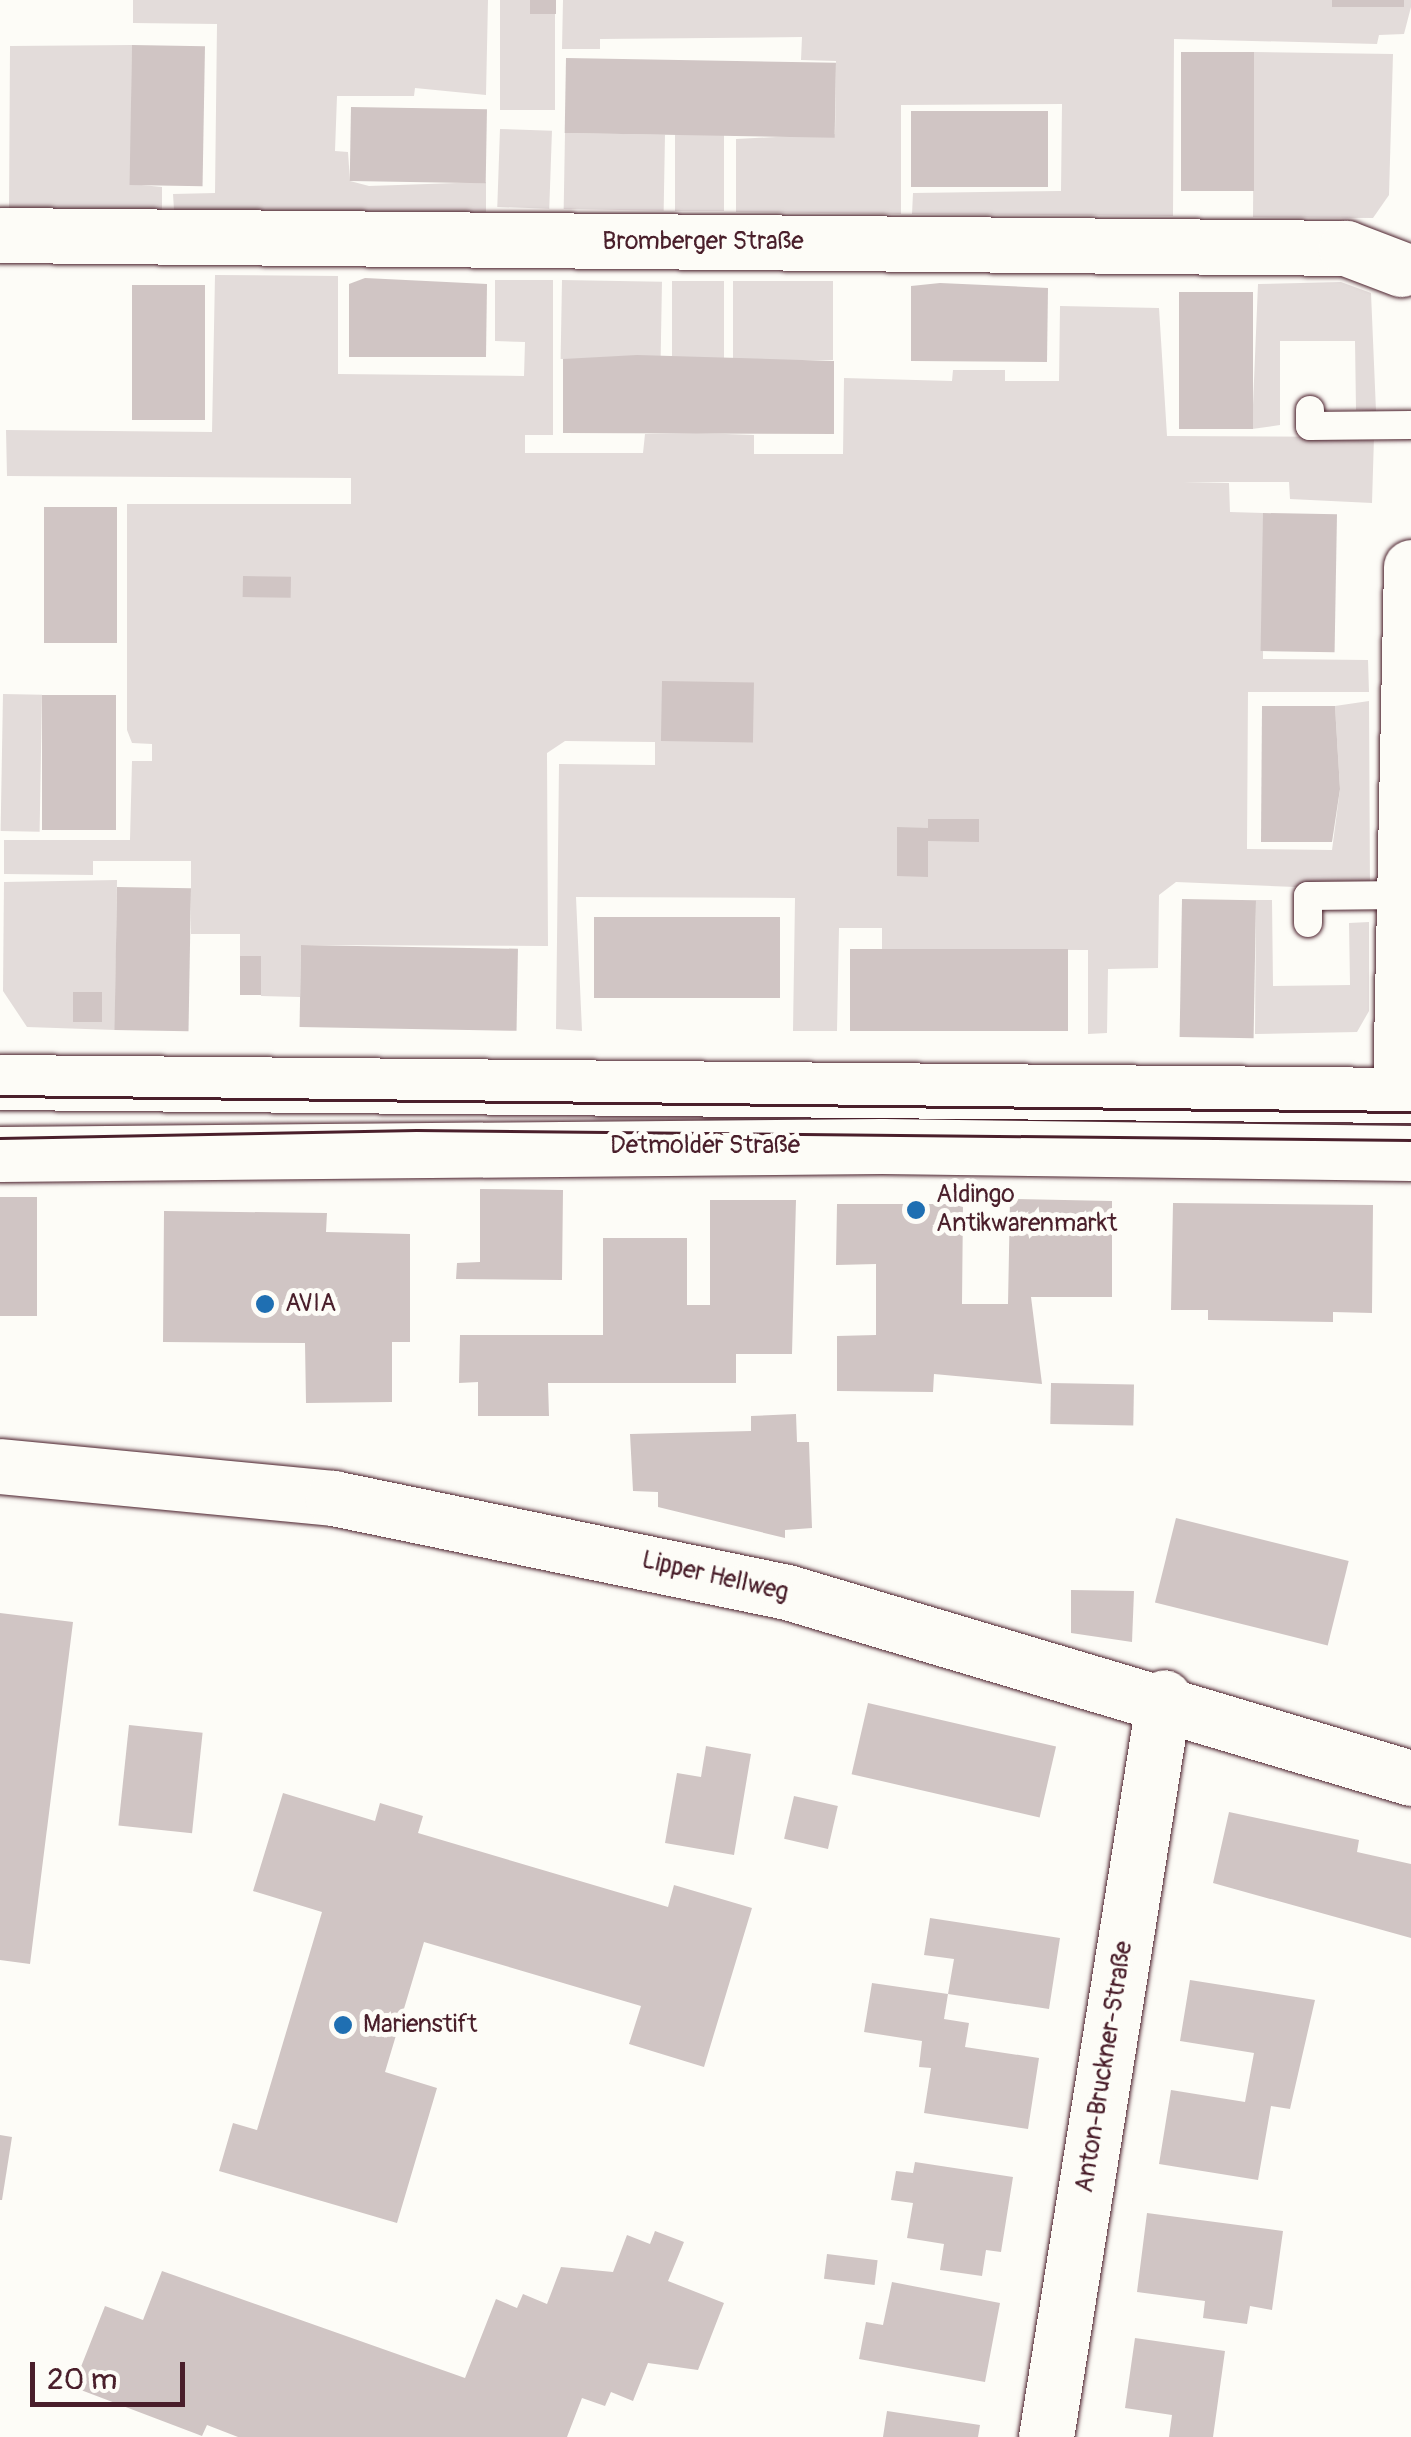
<!DOCTYPE html>
<meta charset="utf-8">
<style>
body{margin:0}
#map{position:relative;width:1411px;height:2437px;overflow:hidden;background:#fdfcf7;font-family:Pangolin,sans-serif}
div>[style]{position:absolute}
[style*='--x']{left:calc(var(--x)*1px);top:calc(var(--y)*1px);width:calc(var(--w)*1px);rotate:calc(var(--a)*1deg)}
.green>*{inset:0;background:#e3dcda;transform-origin:0 0}
.building>*{inset:0;background:#d0c5c4;transform-origin:0 0}
.roads{filter:drop-shadow(0 0 2px #4a1f2b) drop-shadow(0 0 2px #4a1f2b)}
.lane>*{height:28px;margin:-14px;padding:0 14px;transform-origin:14px;border-radius:14px;background:#fdfcf7}
.street>*{height:55px;margin:-27.5px;padding:0 27.5px;transform-origin:27.5px;border-radius:27.5px;background:#fdfcf7}
.primary>*{height:55px;margin:-27.5px;padding:0 27.5px;transform-origin:27.5px;border-radius:27.5px;background:#fdfcf7}
.tram>*{height:2.5px;margin:-1.25px;padding:0 1.25px;transform-origin:1.25px;border-radius:1.25px;background:#4a1f2b}
.dots>*{width:28px;height:28px;translate:-50% -50%;box-sizing:border-box;border:5px solid #fdfcf7;border-radius:50%}
span{translate:-50% -50%;white-space:nowrap;text-align:center;line-height:1.15;-webkit-text-stroke:10px #fdfcf7;paint-order:stroke}
.street-label{font-size:25px;color:#4a1f2b}
.poi-label{font-size:25px;color:#4a1f2b}
.left{translate:0 -50%;text-align:left}
.scale{position:absolute;left:30px;top:2362px;width:155px;height:45px;box-sizing:border-box;border:5px solid #4a1f2b;border-top:0;padding-left:12px;font-size:30px;line-height:35px;white-space:nowrap;color:#4a1f2b;-webkit-text-stroke:8px #fdfcf7;paint-order:stroke}
</style>
<div id="map">
<div class="green">
<i style="clip-path:polygon(133px 0,488px 0,486px 95px,415px 88px,414px 96px,337px 96px,335px 151px,348px 152px,350px 181px,369px 186px,486px 182px,486px 212px,174px 210px,173px 194px,215px 193px,217px 24px,133px 23px)"></i>
<i style="left:500px;top:0;width:55px;height:110px"></i>
<i style="clip-path:polygon(563px 0,1411px 0,1411px 7px,1404px 34px,1379px 35px,1377px 44px,1174px 39px,1173px 216px,912px 214px,913px 193px,1061px 191px,1062px 104px,901px 105px,901px 214px,736px 212px,736px 139px,835px 134px,836px 61px,801px 60px,802px 37px,600px 39px,600px 49px,562px 49px)"></i>
<i style="clip-path:polygon(132px 45px,131px 184px,162px 187px,162px 211px,9px 208px,10px 46px)"></i>
<i style="clip-path:polygon(1254px 52px,1393px 54px,1389px 195px,1373px 218px,1253px 217px)"></i>
<i style="left:500px;top:129px;width:52px;height:78px;rotate:2deg"></i>
<i style="left:565px;top:133px;width:100px;height:76px;rotate:1deg"></i>
<i style="left:675px;top:134px;width:49px;height:77px"></i>
<i style="clip-path:polygon(215px 275px,338px 276px,338px 374px,524px 376px,525px 342px,495px 341px,495px 280px,553px 280px,553px 435px,525px 435px,525px 453px,643px 453px,645px 434px,697px 433px,754px 435px,754px 454px,843px 454px,844px 378px,952px 381px,953px 370px,1005px 370px,1005px 381px,1059px 381px,1060px 306px,1159px 308px,1167px 436px,1374px 437px,1372px 503px,1290px 499px,1289px 482px,1183px 482px,1229px 483px,1230px 512px,1263px 513px,1263px 659px,1368px 660px,1369px 692px,1248px 692px,1247px 849px,1332px 850px,1340px 789px,1335px 706px,1369px 701px,1370px 890px,1176px 882px,1159px 895px,1158px 968px,1108px 969px,1107px 1033px,1088px 1034px,1088px 950px,882px 949px,882px 928px,839px 928px,837px 1031px,793px 1031px,795px 898px,576px 897px,582px 1031px,556px 1029px,559px 764px,655px 765px,655px 742px,565px 741px,547px 753px,548px 946px,301px 945px,300px 997px,261px 996px,261px 957px,240px 956px,240px 934px,191px 934px,191px 861px,93px 861px,93px 875px,4px 874px,4px 840px,130px 840px,132px 761px,152px 761px,152px 744px,132px 743px,127px 730px,127px 504px,351px 504px,351px 478px,7px 476px,6px 430px,212px 432px)"></i>
<i style="left:562px;top:280px;width:100px;height:79px;rotate:1deg"></i>
<i style="left:672px;top:281px;width:52px;height:79px"></i>
<i style="left:733px;top:281px;width:100px;height:79px"></i>
<i style="clip-path:polygon(1341px 282px,1371px 293px,1376px 411px,1356px 410px,1355px 341px,1280px 341px,1280px 425px,1252px 429px,1258px 284px)"></i>
<i style="left:3px;top:694px;width:39px;height:137px;rotate:1deg"></i>
<i style="clip-path:polygon(117px 880px,115px 1030px,27px 1027px,3px 991px,4px 882px)"></i>
<i style="clip-path:polygon(1256px 900px,1272px 900px,1273px 986px,1350px 985px,1349px 923px,1369px 922px,1369px 1011px,1357px 1032px,1255px 1034px)"></i>
</div>
<div class="building">
<i style="left:530px;top:0;width:26px;height:14px"></i>
<i style="left:1332px;top:0;width:72px;height:7px"></i>
<i style="left:132px;top:45px;width:73px;height:140px;rotate:1deg"></i>
<i style="left:1254px;top:52px;width:139px;height:73px;rotate:90deg"></i>
<i style="left:566px;top:58px;width:270px;height:75px;rotate:1deg"></i>
<i style="left:351px;top:107px;width:136px;height:74px;rotate:1deg"></i>
<i style="left:1048px;top:111px;width:76px;height:137px;rotate:90deg"></i>
<i style="clip-path:polygon(365px 278px,487px 284px,486px 357px,349px 357px,349px 284px)"></i>
<i style="clip-path:polygon(940px 283px,1048px 288px,1047px 362px,911px 361px,911px 286px)"></i>
<i style="left:132px;top:285px;width:73px;height:135px"></i>
<i style="left:1179px;top:292px;width:74px;height:137px"></i>
<i style="clip-path:polygon(637px 355px,834px 361px,834px 434px,563px 433px,563px 359px)"></i>
<i style="left:44px;top:507px;width:73px;height:136px"></i>
<i style="left:1263px;top:513px;width:74px;height:138px;rotate:1deg"></i>
<i style="left:243px;top:576px;width:48px;height:21px;rotate:1deg"></i>
<i style="left:662px;top:681px;width:92px;height:60px;rotate:1deg"></i>
<i style="left:42px;top:695px;width:74px;height:135px"></i>
<i style="clip-path:polygon(1262px 706px,1335px 706px,1340px 789px,1332px 842px,1261px 842px)"></i>
<i style="clip-path:polygon(928px 819px,979px 819px,979px 842px,928px 841px,928px 877px,897px 876px,897px 827px,928px 828px)"></i>
<i style="left:117px;top:887px;width:74px;height:143px;rotate:1deg"></i>
<i style="left:1182px;top:899px;width:74px;height:138px;rotate:1deg"></i>
<i style="left:594px;top:917px;width:186px;height:81px"></i>
<i style="left:301px;top:945px;width:217px;height:82px;rotate:1deg"></i>
<i style="left:850px;top:949px;width:218px;height:82px"></i>
<i style="left:240px;top:956px;width:21px;height:39px"></i>
<i style="left:102px;top:992px;width:30px;height:29px;rotate:90deg"></i>
<i style="clip-path:polygon(480px 1189px,563px 1190px,562px 1280px,456px 1279px,457px 1263px,480px 1262px)"></i>
<i style="left:0;top:1197px;width:37px;height:119px"></i>
<i style="clip-path:polygon(1010px 1199px,1112px 1201px,1112px 1297px,1031px 1297px,1042px 1384px,934px 1374px,933px 1392px,837px 1391px,837px 1336px,876px 1335px,876px 1264px,836px 1265px,837px 1204px,963px 1204px,962px 1304px,1008px 1304px)"></i>
<i style="clip-path:polygon(710px 1200px,796px 1200px,792px 1354px,736px 1354px,736px 1383px,548px 1383px,549px 1416px,478px 1416px,478px 1382px,459px 1383px,460px 1335px,603px 1335px,603px 1238px,687px 1238px,687px 1305px,710px 1305px)"></i>
<i style="clip-path:polygon(1173px 1203px,1373px 1205px,1372px 1313px,1333px 1312px,1333px 1322px,1208px 1320px,1208px 1310px,1171px 1310px)"></i>
<i style="clip-path:polygon(164px 1211px,327px 1213px,326px 1232px,410px 1234px,410px 1342px,392px 1342px,392px 1402px,306px 1403px,305px 1343px,163px 1342px)"></i>
<i style="left:1051px;top:1383px;width:83px;height:41px;rotate:1deg"></i>
<i style="clip-path:polygon(796px 1414px,797px 1442px,809px 1442px,812px 1528px,785px 1530px,785px 1538px,658px 1507px,658px 1492px,633px 1491px,630px 1434px,751px 1431px,751px 1416px)"></i>
<i style="left:1176px;top:1518px;width:178px;height:87px;rotate:14deg"></i>
<i style="clip-path:polygon(1071px 1590px,1134px 1591px,1132px 1642px,1071px 1633px)"></i>
<i style="clip-path:polygon(0 1613px,73px 1622px,30px 1964px,0 1960px)"></i>
<i style="left:868px;top:1703px;width:193px;height:73px;rotate:13deg"></i>
<i style="left:129px;top:1725px;width:74px;height:101px;rotate:6deg"></i>
<i style="clip-path:polygon(706px 1746px,751px 1754px,734px 1855px,665px 1843px,677px 1773px,701px 1777px)"></i>
<i style="clip-path:polygon(283px 1793px,375px 1821px,380px 1803px,423px 1816px,418px 1833px,668px 1907px,674px 1885px,752px 1908px,704px 2067px,629px 2044px,641px 2006px,424px 1942px,385px 2072px,437px 2088px,397px 2223px,219px 2171px,233px 2123px,257px 2130px,322px 1912px,253px 1891px)"></i>
<i style="left:794px;top:1796px;width:45px;height:44px;rotate:13deg"></i>
<i style="clip-path:polygon(1229px 1812px,1359px 1840px,1357px 1852px,1411px 1864px,1411px 1938px,1213px 1883px)"></i>
<i style="clip-path:polygon(930px 1918px,1060px 1938px,1049px 2009px,948px 1994px,944px 2019px,969px 2023px,965px 2047px,1039px 2058px,1028px 2129px,924px 2113px,931px 2068px,919px 2067px,922px 2041px,864px 2032px,872px 1983px,948px 1994px,954px 1959px,924px 1955px)"></i>
<i style="clip-path:polygon(1190px 1980px,1315px 2000px,1290px 2109px,1271px 2106px,1258px 2180px,1159px 2164px,1171px 2090px,1245px 2102px,1254px 2053px,1180px 2041px)"></i>
<i style="clip-path:polygon(0 2135px,12px 2137px,2px 2200px,0 2200px)"></i>
<i style="clip-path:polygon(915px 2162px,1013px 2177px,1001px 2252px,986px 2250px,982px 2276px,940px 2270px,944px 2244px,907px 2238px,913px 2203px,891px 2200px,896px 2171px,913px 2173px)"></i>
<i style="clip-path:polygon(1147px 2213px,1283px 2231px,1272px 2310px,1250px 2306px,1247px 2324px,1203px 2318px,1205px 2301px,1137px 2292px)"></i>
<i style="clip-path:polygon(655px 2231px,684px 2242px,668px 2281px,724px 2303px,698px 2370px,648px 2363px,633px 2401px,611px 2392px,605px 2406px,582px 2398px,567px 2437px,238px 2437px,207px 2425px,202px 2436px,73px 2387px,105px 2306px,143px 2320px,162px 2271px,465px 2378px,496px 2299px,517px 2308px,523px 2294px,547px 2304px,561px 2267px,613px 2272px,627px 2235px,650px 2244px)"></i>
<i style="left:827px;top:2254px;width:51px;height:25px;rotate:7deg"></i>
<i style="clip-path:polygon(892px 2282px,1000px 2303px,985px 2382px,859px 2359px,866px 2322px,883px 2325px)"></i>
<i style="clip-path:polygon(1135px 2338px,1225px 2351px,1213px 2437px,1169px 2437px,1172px 2415px,1125px 2408px)"></i>
<i style="clip-path:polygon(887px 2411px,980px 2425px,978px 2437px,883px 2437px)"></i>
</div>
<div class="roads">
<div class="lane">
<i style="--x:1310;--y:410;--w:16;--a:90"></i>
<i style="--x:1310;--y:426;--w:101;--a:-0.6"></i>
<i style="--x:1308;--y:923;--w:27;--a:-90"></i>
<i style="--x:1308;--y:896;--w:96;--a:-0.6"></i>
</div>
<div class="street">
<i style="--x:0;--y:235;--w:1346;--a:0.55"></i>
<i style="--x:1346;--y:248;--w:59;--a:20.9"></i>
<i style="--x:1400;--y:1095;--w:528;--a:-88.81"></i>
<i style="--x:0;--y:1466;--w:335;--a:5.5"></i>
<i style="--x:333;--y:1498;--w:464;--a:11.7"></i>
<i style="--x:787;--y:1592;--w:651;--a:16.6"></i>
<i style="--x:1046;--y:2437;--w:749;--a:-80.94"></i>
</div>
<div class="primary">
<i style="--x:0;--y:1082;--w:1411;--a:0.53"></i>
<i style="--x:0;--y:1154;--w:882;--a:-0.52"></i>
<i style="--x:882;--y:1146;--w:529;--a:0.76"></i>
</div>
</div>
<div class="tram">
<i style="--x:0;--y:1096;--w:1411;--a:0.65"></i>
<i style="--x:0;--y:1138;--w:416;--a:-1.1"></i>
<i style="--x:416;--y:1130;--w:995;--a:0.58"></i>
</div>
<div class="dots">
<i style="left:916px;top:1210px;background:#1f6fb2"></i>
<i style="left:265px;top:1304px;background:#1f6fb2"></i>
<i style="left:343px;top:2025px;background:#1f6fb2"></i>
</div>
<div class="street-label">
<span style="left:703px;top:242px">Bromberger Straße</span>
<span style="left:705px;top:1146px">Detmolder Straße</span>
<span style="left:715px;top:1577px;rotate:13deg">Lipper Hellweg</span>
<span style="left:1105px;top:2067px;rotate:-81deg">Anton-Bruckner-Straße</span>
</div>
<div class="poi-label">
<span class="left" style="left:936px;top:1210px">Aldingo<br>Antikwarenmarkt</span>
<span class="left" style="left:285px;top:1304px">AVIA</span>
<span class="left" style="left:363px;top:2025px">Marienstift</span>
</div>
<div class="scale">20 m</div>
</div>
